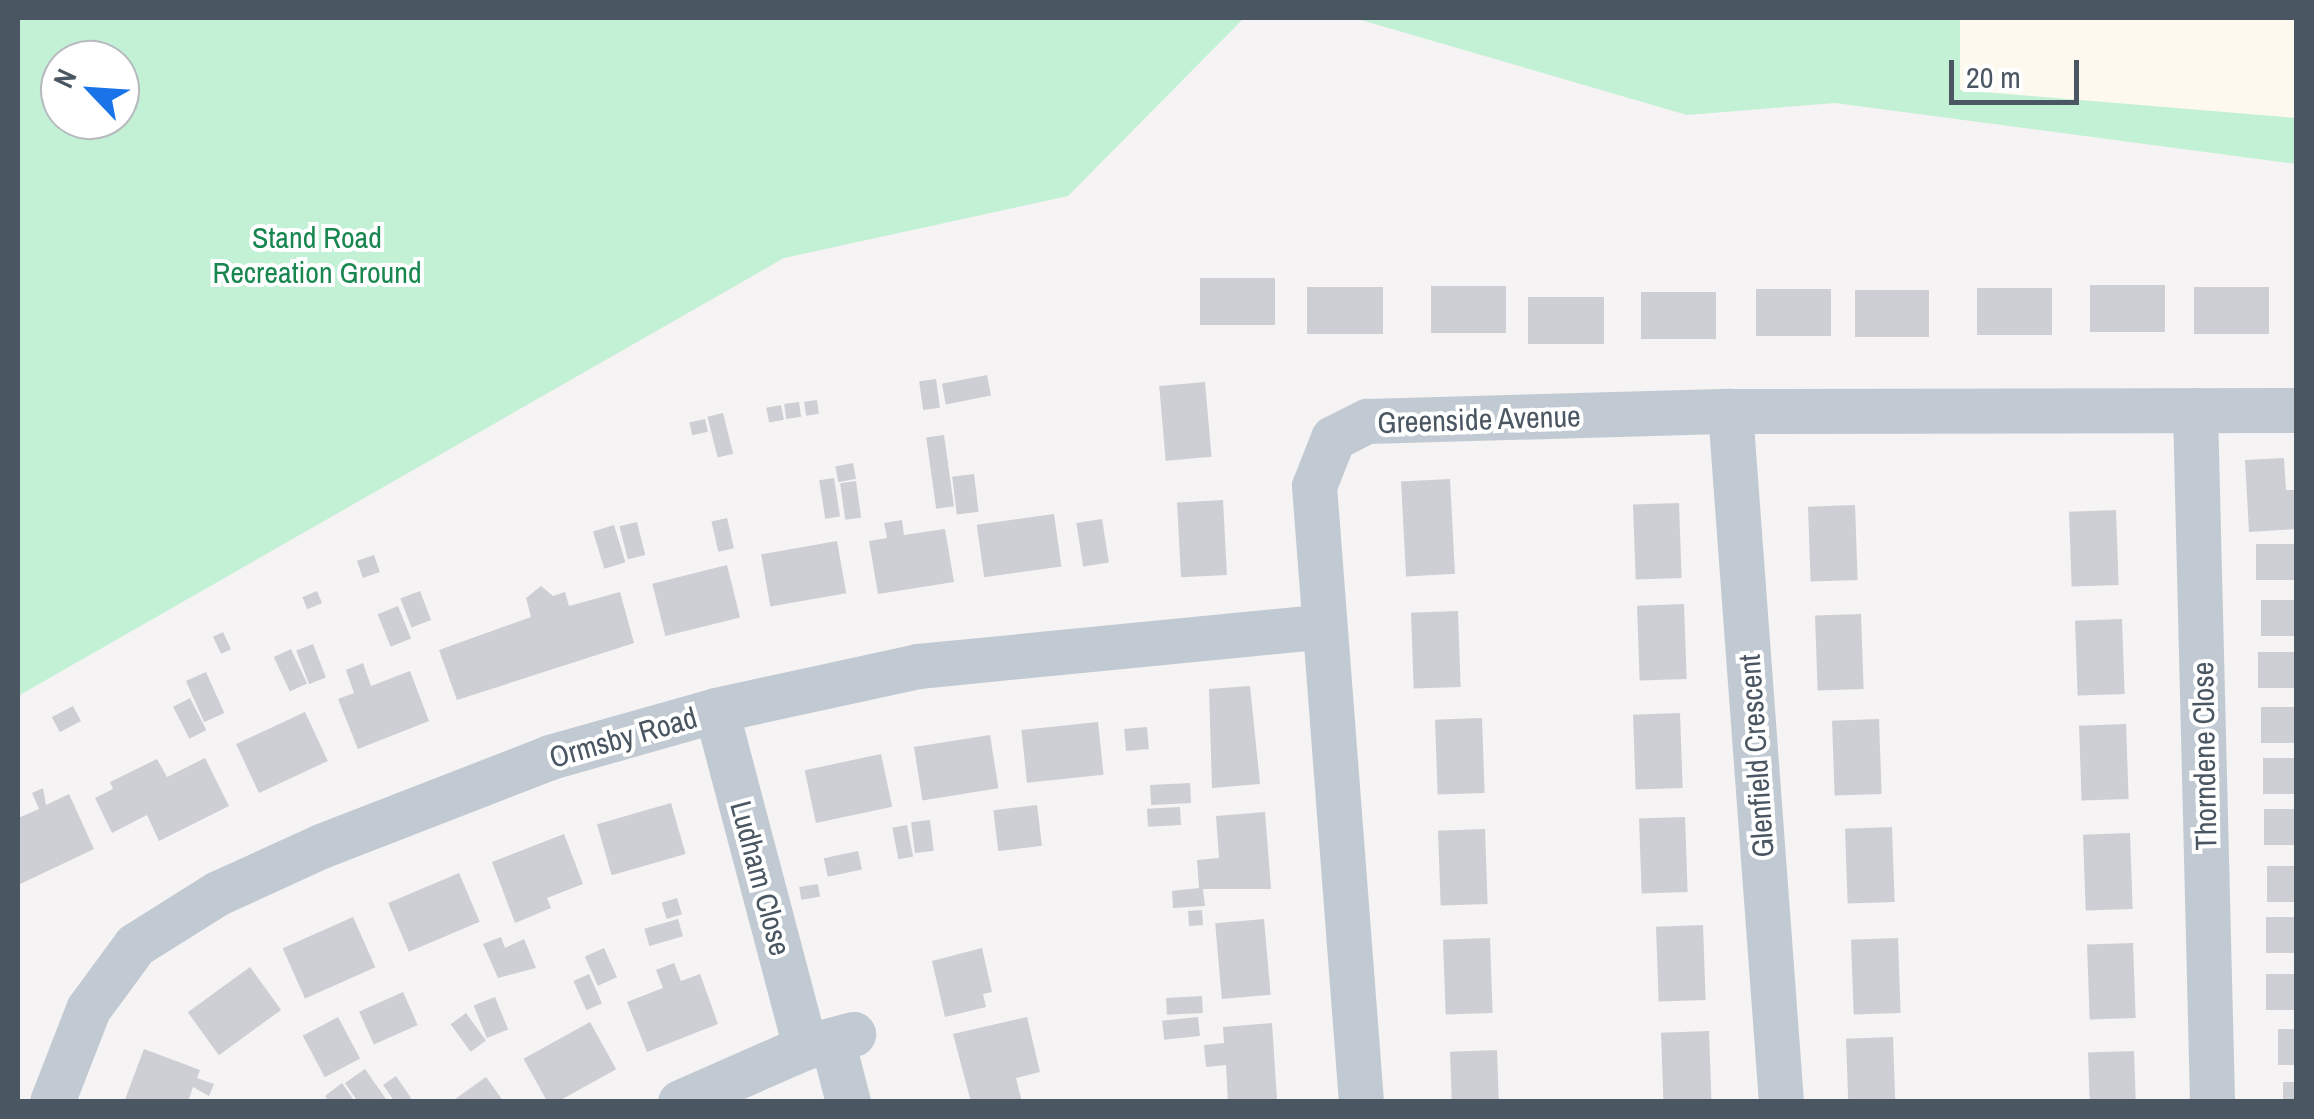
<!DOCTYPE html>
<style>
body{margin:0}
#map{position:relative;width:2314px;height:1119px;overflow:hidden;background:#f5f3f3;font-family:"Archivo Narrow",sans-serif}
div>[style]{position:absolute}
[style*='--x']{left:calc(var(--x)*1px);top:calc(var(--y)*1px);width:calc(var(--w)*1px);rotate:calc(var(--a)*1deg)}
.commercial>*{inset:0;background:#fdf9ef}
.green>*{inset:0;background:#c3f1d5}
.building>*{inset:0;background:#cdcfd5;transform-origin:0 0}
.minor>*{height:45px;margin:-22.5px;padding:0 22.5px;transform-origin:22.5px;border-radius:22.5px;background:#c1cad2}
span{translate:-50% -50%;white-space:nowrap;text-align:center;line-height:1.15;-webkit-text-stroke:8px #fff;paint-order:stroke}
.park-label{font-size:30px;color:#17864f}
.street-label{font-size:30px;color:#4a5661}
.frame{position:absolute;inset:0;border:20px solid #4a5661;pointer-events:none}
.north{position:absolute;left:40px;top:40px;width:100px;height:100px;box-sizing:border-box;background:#fff;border:2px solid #b7bbc0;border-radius:50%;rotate:295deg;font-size:28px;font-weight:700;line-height:40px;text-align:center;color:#4a5661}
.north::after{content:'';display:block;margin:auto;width:35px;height:45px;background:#1a73e8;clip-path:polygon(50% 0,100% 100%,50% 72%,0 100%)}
.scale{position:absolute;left:1949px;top:60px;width:130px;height:45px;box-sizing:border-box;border:5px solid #4a5661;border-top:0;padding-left:12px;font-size:30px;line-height:35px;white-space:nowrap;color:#4a5661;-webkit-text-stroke:8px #fff;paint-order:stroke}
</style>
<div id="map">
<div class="commercial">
<i style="clip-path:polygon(1944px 18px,2296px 18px,2296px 164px,1944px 116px)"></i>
</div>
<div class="green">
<i style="clip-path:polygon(evenodd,18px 18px,1244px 18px,1068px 196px,784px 258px,18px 696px,18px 18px,60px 60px,120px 60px,120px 120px,60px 120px,60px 60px)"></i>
<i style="clip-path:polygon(1354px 18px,1960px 18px,1960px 90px,2296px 118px,2296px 164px,1835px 103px,1687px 115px)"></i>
</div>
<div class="building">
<i style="left:1275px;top:278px;width:47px;height:75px;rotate:90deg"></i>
<i style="left:2090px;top:285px;width:75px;height:47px"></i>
<i style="left:1431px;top:286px;width:75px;height:47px"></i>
<i style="left:1307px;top:287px;width:76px;height:47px"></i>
<i style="left:2194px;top:287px;width:75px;height:47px"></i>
<i style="left:1977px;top:288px;width:75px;height:47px"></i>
<i style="left:1831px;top:289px;width:47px;height:75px;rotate:90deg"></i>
<i style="left:1855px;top:290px;width:74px;height:47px"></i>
<i style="left:1641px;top:292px;width:75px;height:47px"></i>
<i style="left:1528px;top:297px;width:76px;height:47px"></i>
<i style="left:987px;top:375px;width:21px;height:46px;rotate:79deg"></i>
<i style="left:936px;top:379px;width:29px;height:17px;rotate:82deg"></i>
<i style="left:1205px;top:382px;width:75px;height:46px;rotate:85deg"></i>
<i style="left:817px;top:400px;width:14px;height:13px;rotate:82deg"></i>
<i style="left:799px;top:402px;width:15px;height:15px;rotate:82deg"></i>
<i style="left:781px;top:405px;width:15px;height:15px;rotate:79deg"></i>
<i style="left:723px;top:413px;width:42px;height:16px;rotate:76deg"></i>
<i style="left:705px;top:419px;width:13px;height:16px;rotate:77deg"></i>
<i style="left:944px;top:435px;width:72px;height:18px;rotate:82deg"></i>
<i style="clip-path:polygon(2284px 458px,2286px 490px,2296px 490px,2296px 529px,2249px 532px,2245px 460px)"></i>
<i style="left:853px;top:463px;width:16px;height:18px;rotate:79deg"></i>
<i style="left:974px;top:474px;width:38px;height:22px;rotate:83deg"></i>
<i style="left:834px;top:478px;width:39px;height:15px;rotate:81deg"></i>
<i style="left:1450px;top:479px;width:95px;height:49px;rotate:87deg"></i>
<i style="left:856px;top:481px;width:37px;height:16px;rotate:82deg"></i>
<i style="left:1223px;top:500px;width:75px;height:46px;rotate:87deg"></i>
<i style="left:1679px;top:503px;width:75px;height:46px;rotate:88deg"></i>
<i style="left:1855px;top:505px;width:75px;height:47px;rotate:88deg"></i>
<i style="left:2116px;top:510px;width:75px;height:47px;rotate:88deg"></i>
<i style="left:1054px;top:514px;width:53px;height:78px;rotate:82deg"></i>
<i style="left:727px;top:518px;width:31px;height:16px;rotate:77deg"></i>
<i style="left:1102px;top:519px;width:44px;height:26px;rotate:81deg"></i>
<i style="clip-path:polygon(902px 520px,904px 535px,945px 529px,954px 582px,878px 594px,869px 541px,887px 538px,884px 523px)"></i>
<i style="left:637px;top:522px;width:34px;height:18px;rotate:76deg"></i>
<i style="left:614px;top:525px;width:39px;height:22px;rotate:73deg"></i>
<i style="left:837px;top:541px;width:53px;height:77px;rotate:80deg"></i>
<i style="left:2296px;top:544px;width:36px;height:40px;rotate:90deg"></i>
<i style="left:374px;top:555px;width:18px;height:18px;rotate:71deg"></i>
<i style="left:727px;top:565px;width:54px;height:77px;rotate:76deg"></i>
<i style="clip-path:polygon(541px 586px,553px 596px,565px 592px,569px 606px,620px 592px,634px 643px,457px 700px,439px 650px,531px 617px,526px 598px)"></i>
<i style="left:317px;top:591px;width:13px;height:16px;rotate:67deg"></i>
<i style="left:420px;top:591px;width:31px;height:21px;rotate:69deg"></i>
<i style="left:2296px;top:600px;width:36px;height:35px;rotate:90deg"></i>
<i style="left:1684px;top:604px;width:75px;height:47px;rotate:88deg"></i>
<i style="left:398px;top:606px;width:35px;height:22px;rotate:68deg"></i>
<i style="left:1458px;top:611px;width:76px;height:47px;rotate:88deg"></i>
<i style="left:1861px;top:614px;width:75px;height:46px;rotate:88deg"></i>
<i style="left:2122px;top:619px;width:75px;height:47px;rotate:88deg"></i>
<i style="left:223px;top:632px;width:19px;height:11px;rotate:65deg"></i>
<i style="left:313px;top:644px;width:36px;height:18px;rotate:69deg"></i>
<i style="left:291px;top:649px;width:38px;height:19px;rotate:65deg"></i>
<i style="left:2296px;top:652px;width:36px;height:38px;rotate:90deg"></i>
<i style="clip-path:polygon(363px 663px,371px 686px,410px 671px,429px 721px,358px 749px,338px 699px,354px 693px,346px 670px)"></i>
<i style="left:206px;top:672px;width:45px;height:22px;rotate:66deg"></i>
<i style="clip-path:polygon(1250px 686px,1260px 784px,1212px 788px,1209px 689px)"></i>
<i style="left:190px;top:698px;width:36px;height:19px;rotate:63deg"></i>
<i style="left:73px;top:706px;width:17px;height:24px;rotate:62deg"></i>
<i style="left:2296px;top:707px;width:36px;height:35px;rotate:90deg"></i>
<i style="left:305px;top:712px;width:54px;height:76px;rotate:65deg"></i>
<i style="left:1680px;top:713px;width:75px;height:47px;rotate:88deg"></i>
<i style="left:1482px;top:718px;width:75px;height:47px;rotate:88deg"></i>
<i style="left:1879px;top:719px;width:75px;height:47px;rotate:88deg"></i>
<i style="left:1098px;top:722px;width:53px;height:77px;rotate:84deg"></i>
<i style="left:2126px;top:724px;width:75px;height:47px;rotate:88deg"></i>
<i style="left:1147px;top:727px;width:22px;height:23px;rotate:85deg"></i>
<i style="left:990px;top:735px;width:54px;height:77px;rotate:81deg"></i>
<i style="left:881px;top:754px;width:54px;height:78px;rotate:78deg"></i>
<i style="clip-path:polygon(205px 758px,229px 806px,159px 841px,147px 815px,112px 833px,95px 798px,113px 789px,110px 782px,157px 759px,167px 777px)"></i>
<i style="left:2296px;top:758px;width:36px;height:33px;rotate:90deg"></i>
<i style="left:1190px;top:783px;width:20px;height:40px;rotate:87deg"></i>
<i style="clip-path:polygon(43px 788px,46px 805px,69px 794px,94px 849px,18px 885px,18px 818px,39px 809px,32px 793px)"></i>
<i style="left:671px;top:803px;width:53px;height:77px;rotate:74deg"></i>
<i style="left:1037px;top:805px;width:41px;height:44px;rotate:83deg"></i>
<i style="left:1180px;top:807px;width:18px;height:33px;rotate:87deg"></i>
<i style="left:2296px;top:809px;width:36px;height:32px;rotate:90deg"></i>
<i style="clip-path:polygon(1265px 812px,1271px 889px,1203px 889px,1205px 906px,1173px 908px,1172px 891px,1199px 888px,1197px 860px,1219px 858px,1216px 816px)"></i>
<i style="left:1685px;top:817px;width:75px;height:46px;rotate:88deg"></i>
<i style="left:930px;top:820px;width:31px;height:19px;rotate:83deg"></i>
<i style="left:907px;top:825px;width:32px;height:15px;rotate:79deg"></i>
<i style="left:1892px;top:827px;width:75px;height:47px;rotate:88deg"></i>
<i style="left:1485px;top:829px;width:75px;height:47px;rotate:88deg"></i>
<i style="left:2130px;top:833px;width:76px;height:47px;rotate:88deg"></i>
<i style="clip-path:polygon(564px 834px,583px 884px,547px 898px,551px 908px,515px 923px,492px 862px)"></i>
<i style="left:858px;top:851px;width:19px;height:35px;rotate:78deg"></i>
<i style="left:2296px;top:866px;width:36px;height:29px;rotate:90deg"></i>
<i style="left:459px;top:873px;width:53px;height:77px;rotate:67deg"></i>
<i style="left:818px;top:884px;width:13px;height:19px;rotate:81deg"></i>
<i style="left:677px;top:898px;width:17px;height:16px;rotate:73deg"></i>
<i style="left:1202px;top:910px;width:15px;height:14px;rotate:86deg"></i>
<i style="left:353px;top:917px;width:55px;height:77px;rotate:66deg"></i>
<i style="left:2296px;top:917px;width:36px;height:30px;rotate:90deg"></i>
<i style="left:678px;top:919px;width:18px;height:35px;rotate:74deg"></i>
<i style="left:1264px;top:919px;width:76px;height:49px;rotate:85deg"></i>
<i style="left:1703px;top:925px;width:75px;height:47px;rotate:88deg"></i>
<i style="clip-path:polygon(501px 937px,505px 948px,524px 939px,536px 968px,498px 978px,483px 944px)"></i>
<i style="left:1490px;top:938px;width:75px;height:47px;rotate:88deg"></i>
<i style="left:1898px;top:938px;width:75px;height:47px;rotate:88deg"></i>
<i style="left:2133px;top:943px;width:75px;height:46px;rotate:88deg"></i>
<i style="left:604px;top:948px;width:32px;height:21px;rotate:66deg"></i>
<i style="clip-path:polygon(982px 948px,992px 992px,983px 994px,986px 1007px,945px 1017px,932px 961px)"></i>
<i style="clip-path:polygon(674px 963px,681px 981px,700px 974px,718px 1024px,647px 1052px,627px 1002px,663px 988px,656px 970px)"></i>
<i style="left:250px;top:967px;width:53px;height:77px;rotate:54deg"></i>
<i style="left:589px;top:974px;width:32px;height:17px;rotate:66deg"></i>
<i style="left:2296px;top:974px;width:36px;height:30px;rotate:90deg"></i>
<i style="left:403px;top:992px;width:36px;height:48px;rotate:66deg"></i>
<i style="left:1202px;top:996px;width:17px;height:36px;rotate:87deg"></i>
<i style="left:495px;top:997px;width:35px;height:23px;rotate:68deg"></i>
<i style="left:466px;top:1013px;width:34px;height:19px;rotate:54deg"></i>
<i style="left:338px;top:1017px;width:47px;height:40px;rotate:62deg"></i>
<i style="clip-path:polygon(1027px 1017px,1040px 1072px,1016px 1078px,1022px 1102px,971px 1102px,953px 1034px)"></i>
<i style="left:1198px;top:1017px;width:19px;height:36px;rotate:84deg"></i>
<i style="left:590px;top:1022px;width:54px;height:76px;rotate:61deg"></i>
<i style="clip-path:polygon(1272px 1023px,1277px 1099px,1228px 1102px,1226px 1065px,1206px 1067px,1204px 1045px,1224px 1043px,1223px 1027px)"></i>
<i style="left:2296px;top:1029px;width:36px;height:18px;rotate:90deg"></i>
<i style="left:1709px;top:1031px;width:71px;height:48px;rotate:88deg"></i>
<i style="left:1893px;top:1037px;width:65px;height:47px;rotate:88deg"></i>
<i style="clip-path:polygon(144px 1049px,200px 1070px,197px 1078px,214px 1084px,209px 1096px,193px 1087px,188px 1102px,124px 1102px)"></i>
<i style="left:1497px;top:1050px;width:52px;height:47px;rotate:88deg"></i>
<i style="left:2134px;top:1051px;width:51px;height:46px;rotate:88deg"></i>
<i style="clip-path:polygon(365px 1069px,388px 1102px,358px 1102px,345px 1083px)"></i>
<i style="clip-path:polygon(396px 1076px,411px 1098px,406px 1102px,395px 1102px,383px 1085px)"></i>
<i style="clip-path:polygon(486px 1077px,504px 1102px,451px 1102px)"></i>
<i style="left:2296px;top:1082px;width:20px;height:13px;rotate:90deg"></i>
<i style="clip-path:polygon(342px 1083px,355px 1102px,329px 1102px,325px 1096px)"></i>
</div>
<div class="minor">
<i style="--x:2195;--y:410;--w:692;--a:88.59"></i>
<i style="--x:1730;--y:411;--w:693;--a:85.78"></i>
<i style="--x:716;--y:710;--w:349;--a:75.2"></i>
<i style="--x:832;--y:1040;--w:64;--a:75.5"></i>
<i style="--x:52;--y:1102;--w:100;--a:-68.8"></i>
<i style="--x:88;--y:1009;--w:79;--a:-53.7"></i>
<i style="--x:135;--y:945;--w:98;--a:-32.1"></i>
<i style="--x:218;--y:893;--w:113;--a:-24.5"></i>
<i style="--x:321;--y:846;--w:246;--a:-21.2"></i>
<i style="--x:550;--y:757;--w:173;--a:-15.8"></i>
<i style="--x:716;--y:710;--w:207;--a:-12.3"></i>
<i style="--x:918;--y:666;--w:407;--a:-5.6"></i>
<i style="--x:680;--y:1102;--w:137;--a:-23.7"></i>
<i style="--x:805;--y:1047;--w:50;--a:-15.2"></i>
<i style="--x:1361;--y:1102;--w:618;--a:-94.36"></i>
<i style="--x:1314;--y:486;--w:52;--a:-68.4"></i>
<i style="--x:1333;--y:438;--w:38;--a:-27"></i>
<i style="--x:1367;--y:421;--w:363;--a:-1.6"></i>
<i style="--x:1730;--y:411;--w:566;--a:-0.1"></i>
</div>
<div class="park-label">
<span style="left:317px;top:254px">Stand Road<br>Recreation Ground</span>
</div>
<div class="street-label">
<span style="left:1479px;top:419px;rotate:-2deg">Greenside Avenue</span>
<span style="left:623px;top:737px;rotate:-16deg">Ormsby Road</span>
<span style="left:1756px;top:756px;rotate:-94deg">Glenfield Crescent</span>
<span style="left:2204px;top:756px;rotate:-91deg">Thorndene Close</span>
<span style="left:761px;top:878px;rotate:75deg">Ludham Close</span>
</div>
<div class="frame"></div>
<div class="north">N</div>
<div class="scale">20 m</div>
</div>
